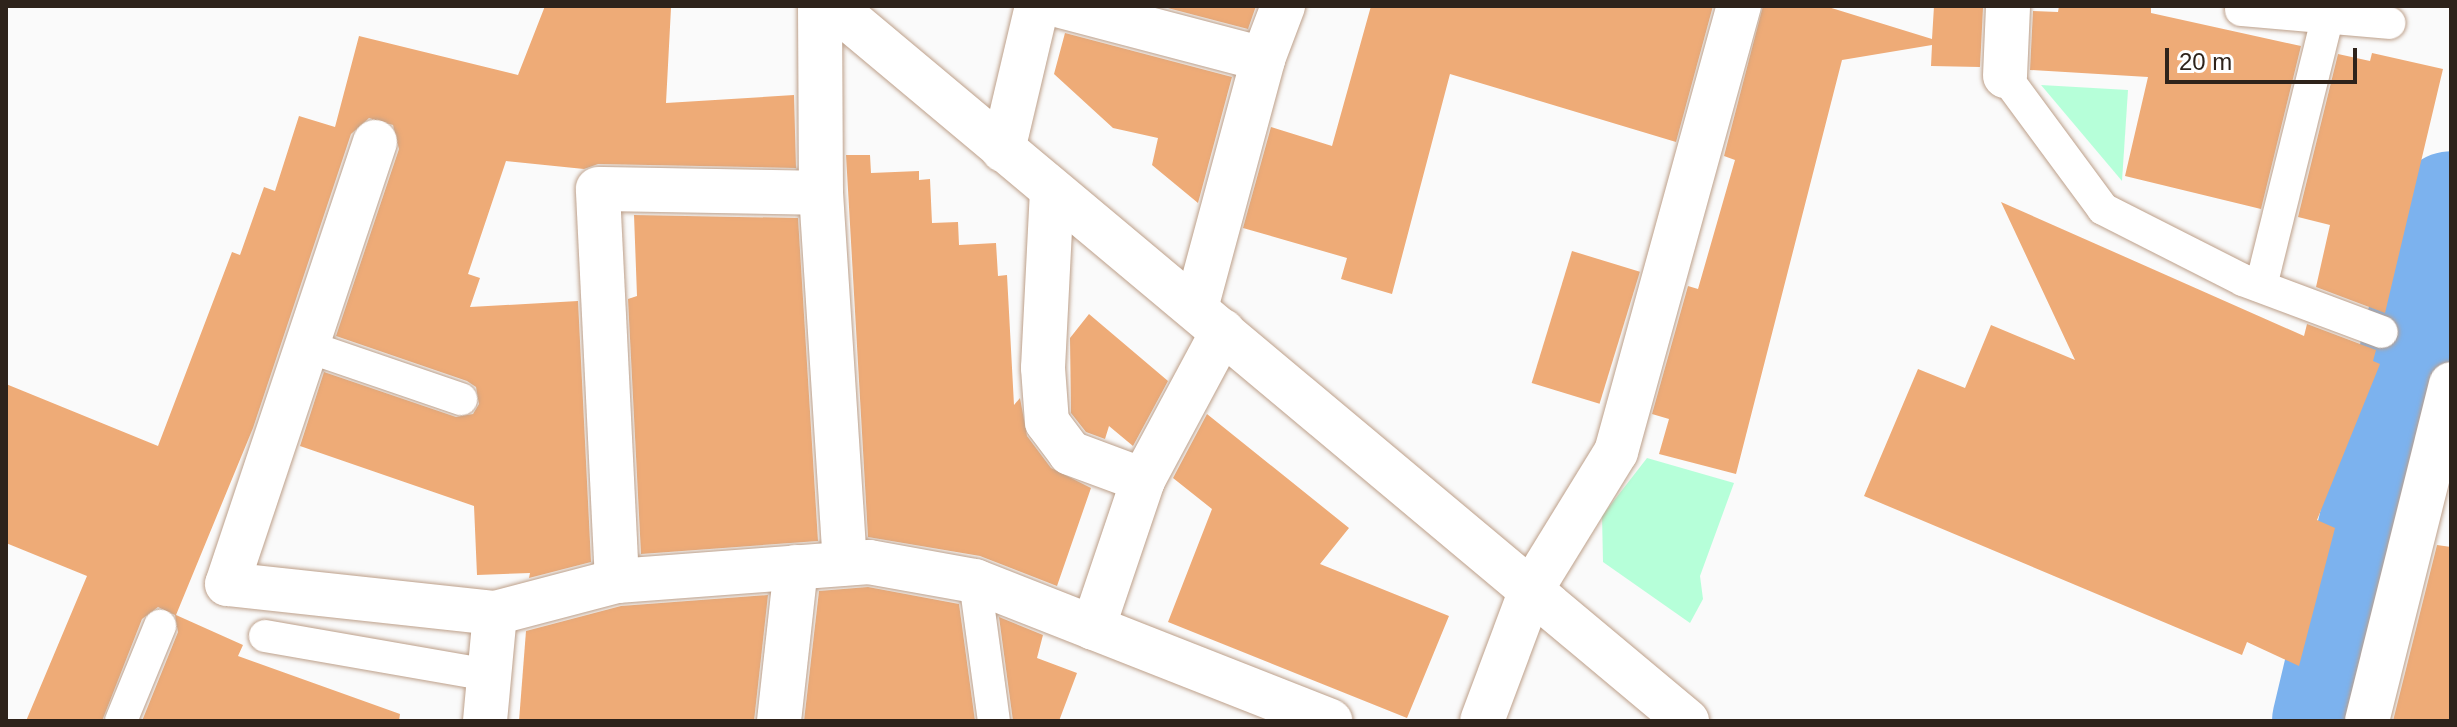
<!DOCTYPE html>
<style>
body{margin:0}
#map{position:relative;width:2457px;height:727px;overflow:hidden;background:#fafafa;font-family:Arial,sans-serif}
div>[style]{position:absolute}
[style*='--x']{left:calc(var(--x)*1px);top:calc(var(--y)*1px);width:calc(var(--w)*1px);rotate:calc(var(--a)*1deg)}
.green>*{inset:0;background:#b6ffd9}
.river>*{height:114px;margin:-57px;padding:0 57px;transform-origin:57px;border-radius:57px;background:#7cb2ee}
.building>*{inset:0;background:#eeab77;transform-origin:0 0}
.roads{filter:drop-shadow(0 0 2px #bda08a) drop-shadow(0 0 2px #bda08a)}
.lane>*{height:32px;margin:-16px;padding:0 16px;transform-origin:16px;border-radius:16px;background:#fff}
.street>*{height:44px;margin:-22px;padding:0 22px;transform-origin:22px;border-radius:22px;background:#fff}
.secondary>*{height:44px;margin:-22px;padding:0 22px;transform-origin:22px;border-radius:22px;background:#fff}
span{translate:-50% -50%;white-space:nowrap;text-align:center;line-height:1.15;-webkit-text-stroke:6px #fff;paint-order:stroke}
.frame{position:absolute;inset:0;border:8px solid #2e231b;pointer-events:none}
.scale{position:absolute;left:2165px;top:48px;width:192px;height:36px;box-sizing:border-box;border:4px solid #2e231b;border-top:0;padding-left:10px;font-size:24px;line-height:28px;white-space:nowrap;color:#2e231b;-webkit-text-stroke:6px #fff;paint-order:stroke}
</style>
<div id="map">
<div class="green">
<i style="clip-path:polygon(2041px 85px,2128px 90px,2122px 181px)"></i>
<i style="clip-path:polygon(1647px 458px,1734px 483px,1700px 576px,1703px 599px,1690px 623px,1603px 562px,1602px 516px)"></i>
</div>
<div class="river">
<i style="--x:2329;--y:721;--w:527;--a:-76.62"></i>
</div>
<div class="building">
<i style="clip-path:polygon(545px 6px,671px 8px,666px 103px,794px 95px,796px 168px,598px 164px,584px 169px,506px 161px,468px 274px,480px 278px,470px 307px,578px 301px,591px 562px,529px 578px,530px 573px,477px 575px,474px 506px,300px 446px,324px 372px,456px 417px,473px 414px,479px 404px,476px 387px,467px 381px,336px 336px,399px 149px,393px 125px,369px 118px,351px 134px,253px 428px,176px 615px,243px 645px,238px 656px,400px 714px,399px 721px,142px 721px,178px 632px,175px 615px,158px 607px,142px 619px,102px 721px,26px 721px,87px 576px,6px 543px,6px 384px,158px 446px,232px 252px,240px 255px,264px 187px,275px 191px,299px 116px,335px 127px,359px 36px,518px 75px)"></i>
<i style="clip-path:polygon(1160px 6px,1256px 6px,1248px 29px)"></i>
<i style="clip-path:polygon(1371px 6px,1713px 6px,1676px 142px,1450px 74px,1392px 294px,1341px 279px,1347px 258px,1243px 228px,1271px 127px,1332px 146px)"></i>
<i style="clip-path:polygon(1763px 6px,1825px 6px,1932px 39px,1934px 6px,1983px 8px,1980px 67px,1931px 66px,1932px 45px,1842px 60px,1736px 474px,1659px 454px,1669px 419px,1652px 414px,1688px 286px,1698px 289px,1735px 160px,1724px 156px)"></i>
<i style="clip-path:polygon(2059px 6px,2151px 6px,2151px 13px,2301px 46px,2261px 209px,2125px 176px,2148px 77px,2030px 70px,2033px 11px,2058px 12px)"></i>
<i style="clip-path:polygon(1065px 33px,1232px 77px,1198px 203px,1152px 165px,1158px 138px,1113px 128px,1054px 74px)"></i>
<i style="clip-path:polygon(2372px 53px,2443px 69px,2385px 313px,2316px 287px,2330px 225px,2298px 217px,2338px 54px,2370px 61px)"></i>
<i style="clip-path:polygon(846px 155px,870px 155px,871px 173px,919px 171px,919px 180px,930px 179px,932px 223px,958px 222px,959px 245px,996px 243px,998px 276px,1007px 275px,1014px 405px,1020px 398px,1027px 436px,1051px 468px,1091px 488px,1057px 586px,980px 556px,868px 537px)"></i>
<i style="clip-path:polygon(2001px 202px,2304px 336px,2307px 324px,2376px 350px,2373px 361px,2380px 364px,2317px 520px,2335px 528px,2299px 666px,2247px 642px,2242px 655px,1864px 496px,1918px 369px,1965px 388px,1991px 325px,2075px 360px)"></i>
<i style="clip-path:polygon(634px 215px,798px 218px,818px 541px,641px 554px,628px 299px,637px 296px)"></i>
<i style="left:1572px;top:251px;width:71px;height:138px;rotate:17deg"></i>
<i style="clip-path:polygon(1089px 314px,1168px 381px,1133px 446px,1109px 426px,1105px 439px,1086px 432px,1071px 413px,1070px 338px)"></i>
<i style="clip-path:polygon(1207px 414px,1349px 528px,1320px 564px,1449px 616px,1407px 718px,1168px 622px,1212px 509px,1173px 478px)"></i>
<i style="clip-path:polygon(2437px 545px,2451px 547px,2451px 721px,2393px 721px)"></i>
<i style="clip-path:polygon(868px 587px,959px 604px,975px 721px,804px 721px,819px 591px)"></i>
<i style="clip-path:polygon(768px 595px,754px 721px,519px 721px,526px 631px,621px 606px)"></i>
<i style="clip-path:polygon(999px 617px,1043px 635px,1037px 658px,1077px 673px,1059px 721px,1013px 721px)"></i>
</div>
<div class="roads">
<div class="lane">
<i style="--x:2241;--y:10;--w:149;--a:5"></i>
<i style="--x:2005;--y:76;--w:165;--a:53.6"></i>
<i style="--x:2103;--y:209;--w:157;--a:26.9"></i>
<i style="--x:2243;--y:280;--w:148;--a:20.5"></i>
<i style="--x:2261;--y:286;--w:278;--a:-76.1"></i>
<i style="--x:306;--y:346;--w:164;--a:18.9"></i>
<i style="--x:975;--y:581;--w:141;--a:82.3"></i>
<i style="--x:265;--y:636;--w:227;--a:9.9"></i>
<i style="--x:121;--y:721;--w:103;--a:-67.7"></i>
</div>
<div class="street">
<i style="--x:820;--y:6;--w:187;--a:89.7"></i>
<i style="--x:821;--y:193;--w:371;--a:86.3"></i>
<i style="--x:1061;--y:6;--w:209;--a:14.7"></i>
<i style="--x:2005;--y:76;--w:70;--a:-87.5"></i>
<i style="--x:375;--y:142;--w:466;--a:108.5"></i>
<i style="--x:227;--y:584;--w:270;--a:6.2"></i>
<i style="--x:495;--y:613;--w:126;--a:-14.7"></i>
<i style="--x:617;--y:581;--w:253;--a:-4.3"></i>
<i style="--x:869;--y:562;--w:108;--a:10.2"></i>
<i style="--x:975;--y:581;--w:382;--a:21.5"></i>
<i style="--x:1003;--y:150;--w:148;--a:-76.7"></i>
<i style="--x:1052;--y:190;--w:178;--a:92.9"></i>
<i style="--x:1043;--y:368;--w:54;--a:85.8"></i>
<i style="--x:1047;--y:422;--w:39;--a:53"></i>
<i style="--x:1070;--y:453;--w:78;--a:20.3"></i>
<i style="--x:1196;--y:308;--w:258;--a:-74.9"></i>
<i style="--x:1263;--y:59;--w:57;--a:-69.3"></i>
<i style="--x:617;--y:581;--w:392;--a:-92.8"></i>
<i style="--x:598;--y:189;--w:223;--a:1"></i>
<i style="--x:1093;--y:628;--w:156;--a:-71.3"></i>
<i style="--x:1143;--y:480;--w:169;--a:-61.8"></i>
<i style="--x:485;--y:721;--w:108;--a:-84.7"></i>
<i style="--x:779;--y:721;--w:155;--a:-83.7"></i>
<i style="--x:1482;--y:721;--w:140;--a:-69.5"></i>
<i style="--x:1531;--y:590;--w:162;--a:-58.4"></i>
<i style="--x:1616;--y:452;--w:463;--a:-74.6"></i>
<i style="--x:2367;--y:721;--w:347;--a:-76"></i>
</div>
<div class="secondary">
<i style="--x:833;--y:6;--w:1114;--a:39.94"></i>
</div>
</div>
<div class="frame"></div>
<div class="scale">20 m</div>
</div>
